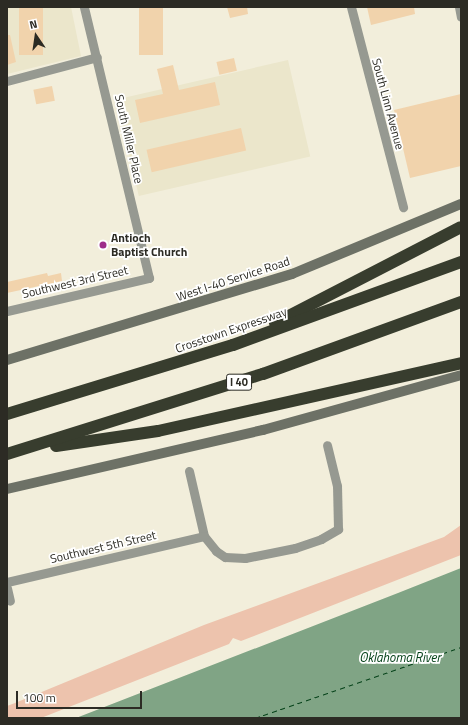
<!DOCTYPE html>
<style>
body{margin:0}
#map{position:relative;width:468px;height:725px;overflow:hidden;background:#f2eedb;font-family:"Titillium Web",sans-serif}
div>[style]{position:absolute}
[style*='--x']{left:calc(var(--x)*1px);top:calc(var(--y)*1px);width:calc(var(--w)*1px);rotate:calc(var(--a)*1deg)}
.built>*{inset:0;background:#ebe6cb;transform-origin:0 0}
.green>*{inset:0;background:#edc3ad}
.water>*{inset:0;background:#80a485}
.ferry>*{height:1px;margin-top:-0.5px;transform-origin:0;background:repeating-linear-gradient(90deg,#054219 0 5px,transparent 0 9px)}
.building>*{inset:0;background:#f1d3ac;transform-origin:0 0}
.minor>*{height:9px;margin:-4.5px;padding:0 4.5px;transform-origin:4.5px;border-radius:4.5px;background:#969991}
.secondary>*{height:10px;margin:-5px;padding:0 5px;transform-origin:5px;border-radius:5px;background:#6d7166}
.motorway>*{height:12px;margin:-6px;padding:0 6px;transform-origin:6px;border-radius:6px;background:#383d2e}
.dots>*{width:11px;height:11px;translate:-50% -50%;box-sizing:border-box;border:2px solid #fff;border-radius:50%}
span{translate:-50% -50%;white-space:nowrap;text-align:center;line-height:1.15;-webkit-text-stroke:3.5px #fff;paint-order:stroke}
.shield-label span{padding:1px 3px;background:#fff;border:1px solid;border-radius:3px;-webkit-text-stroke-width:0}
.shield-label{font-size:11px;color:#2c2b24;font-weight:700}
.street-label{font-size:12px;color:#2c2b24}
.poi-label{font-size:12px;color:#2c2b24;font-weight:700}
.left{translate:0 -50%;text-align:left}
.water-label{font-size:13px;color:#054219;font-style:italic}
.frame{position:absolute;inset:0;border:8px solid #2c2b24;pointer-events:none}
.north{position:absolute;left:16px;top:16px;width:40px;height:40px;-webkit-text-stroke:3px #fff;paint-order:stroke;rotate:347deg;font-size:11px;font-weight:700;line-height:16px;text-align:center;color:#2c2b24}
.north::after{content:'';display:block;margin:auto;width:14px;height:18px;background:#2c2b24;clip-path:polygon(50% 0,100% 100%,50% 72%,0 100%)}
.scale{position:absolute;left:16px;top:691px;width:126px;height:18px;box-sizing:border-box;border:2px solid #2c2b24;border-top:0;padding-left:5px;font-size:12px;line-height:14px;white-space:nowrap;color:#2c2b24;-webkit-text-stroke:3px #fff;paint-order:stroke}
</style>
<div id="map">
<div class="built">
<i style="clip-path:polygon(7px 7px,71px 7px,81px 56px,7px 74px)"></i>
<i style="left:288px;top:60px;width:99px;height:176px;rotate:77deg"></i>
</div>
<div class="green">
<i style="clip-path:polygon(461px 525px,461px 555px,241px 641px,233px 638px,229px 644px,41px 718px,7px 718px,7px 706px,15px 703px,204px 625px,444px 537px)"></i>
</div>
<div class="water">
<i style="clip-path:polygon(461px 568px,461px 718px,76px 718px,398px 593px)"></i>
</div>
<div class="ferry">
<i style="--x:255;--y:718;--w:218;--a:-19"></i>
</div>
<div class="building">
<i style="left:19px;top:7px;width:24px;height:48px"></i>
<i style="left:139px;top:7px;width:24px;height:48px"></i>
<i style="clip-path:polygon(227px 7px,247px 7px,248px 14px,230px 18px)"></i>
<i style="clip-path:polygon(367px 7px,414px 7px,415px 14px,371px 25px)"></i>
<i style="clip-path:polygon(7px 35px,10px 35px,16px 62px,7px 65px)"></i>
<i style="left:234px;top:58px;width:13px;height:18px;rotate:77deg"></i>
<i style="clip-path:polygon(173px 65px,179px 90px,215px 82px,220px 105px,140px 123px,135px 100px,163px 94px,157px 69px)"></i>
<i style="left:52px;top:86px;width:15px;height:19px;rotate:79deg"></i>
<i style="clip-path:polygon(461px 94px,461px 166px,410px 178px,394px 110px)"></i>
<i style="left:241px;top:128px;width:23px;height:97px;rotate:77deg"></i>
<i style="clip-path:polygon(47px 273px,48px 276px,61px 273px,62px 281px,7px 293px,7px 282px)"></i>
</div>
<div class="minor">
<i style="--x:351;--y:7;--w:207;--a:75.4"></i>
<i style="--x:459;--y:7;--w:10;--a:79"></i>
<i style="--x:7;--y:81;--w:93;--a:-14.9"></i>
<i style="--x:7;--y:311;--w:146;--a:-13.1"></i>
<i style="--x:149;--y:278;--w:279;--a:-103.5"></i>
<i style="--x:189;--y:471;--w:67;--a:77"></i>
<i style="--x:204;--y:536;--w:19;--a:51"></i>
<i style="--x:216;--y:551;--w:11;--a:34"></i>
<i style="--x:225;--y:557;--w:20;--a:3"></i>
<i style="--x:245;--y:558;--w:51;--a:-11.3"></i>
<i style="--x:295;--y:548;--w:28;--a:-19"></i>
<i style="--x:321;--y:539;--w:20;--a:-30"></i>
<i style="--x:338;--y:529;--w:43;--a:-91.3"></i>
<i style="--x:337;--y:486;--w:42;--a:-103.7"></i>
<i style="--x:7;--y:582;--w:202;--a:-13.1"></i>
<i style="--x:7;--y:588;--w:13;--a:77"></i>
</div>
<div class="secondary">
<i style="--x:7;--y:360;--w:298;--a:-16.8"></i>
<i style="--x:292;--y:274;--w:183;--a:-22.5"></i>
<i style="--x:7;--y:489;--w:263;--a:-13"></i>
<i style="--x:263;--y:430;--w:205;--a:-15.5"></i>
</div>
<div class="motorway">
<i style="--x:275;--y:323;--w:209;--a:-27.3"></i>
<i style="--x:7;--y:414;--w:236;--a:-17"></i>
<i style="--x:233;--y:345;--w:243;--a:-20"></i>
<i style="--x:56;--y:446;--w:103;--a:-8.4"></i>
<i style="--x:158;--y:431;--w:311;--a:-12.6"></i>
<i style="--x:7;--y:454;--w:268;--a:-17.4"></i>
<i style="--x:263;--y:374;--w:211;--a:-20"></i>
</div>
<div class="dots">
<i style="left:103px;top:245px;background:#9e2d8a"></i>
</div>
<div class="shield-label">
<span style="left:239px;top:382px">I 40</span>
</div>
<div class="street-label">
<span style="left:388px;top:104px;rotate:75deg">South Linn Avenue</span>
<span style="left:129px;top:139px;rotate:77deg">South Miller Place</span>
<span style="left:233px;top:279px;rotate:-18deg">West I-40 Service Road</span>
<span style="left:75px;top:282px;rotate:-13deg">Southwest 3rd Street</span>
<span style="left:231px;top:330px;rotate:-19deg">Crosstown Expressway</span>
<span style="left:103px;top:547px;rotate:-13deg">Southwest 5th Street</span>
</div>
<div class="poi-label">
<span class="left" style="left:111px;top:245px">Antioch<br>Baptist Church</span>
</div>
<div class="water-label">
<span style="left:400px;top:657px">Oklahoma River</span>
</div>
<div class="frame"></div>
<div class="north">N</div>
<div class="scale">100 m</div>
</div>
